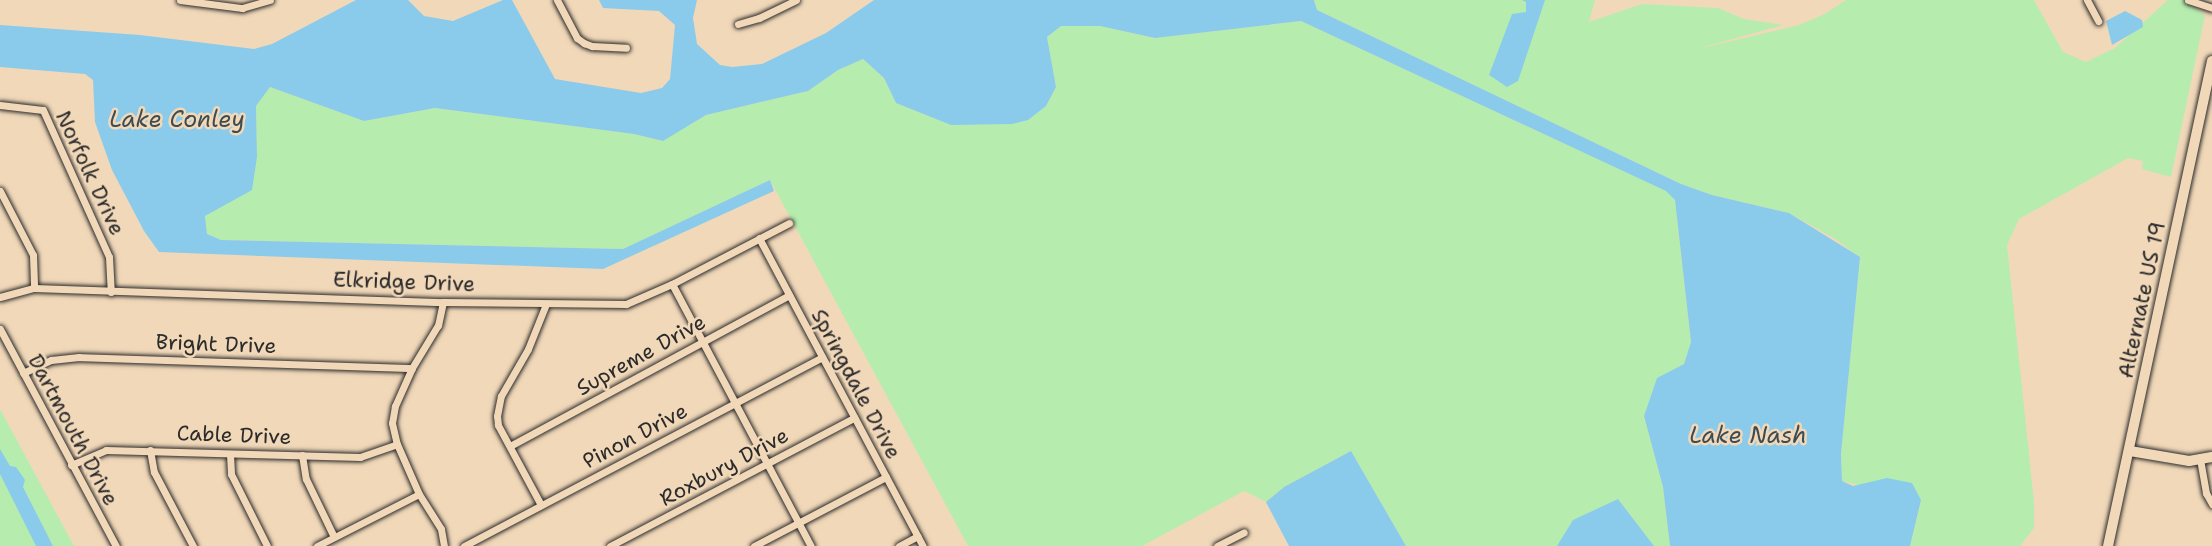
<!DOCTYPE html>
<style>
body{margin:0}
#map{position:relative;width:2212px;height:546px;overflow:hidden;background:#f1d8b9;font-family:"Shantell Sans",sans-serif}
div>[style]{position:absolute}
[style*='--x']{left:calc(var(--x)*1px);top:calc(var(--y)*1px);width:calc(var(--w)*1px);rotate:calc(var(--a)*1deg)}
.green>*{inset:0;background:#b6edaf}
.water>*{inset:0;background:#8acbeb}
.roads{filter:drop-shadow(0 0 2px #2b2b2b) drop-shadow(0 0 2px #2b2b2b)}
.street>*{height:7px;margin:-3.5px;padding:0 3.5px;transform-origin:3.5px;border-radius:3.5px;background:#f1d8b9}
.secondary>*{height:10px;margin:-5px;padding:0 5px;transform-origin:5px;border-radius:5px;background:#f1d8b9}
span{translate:-50% -50%;white-space:nowrap;text-align:center;line-height:1.15;-webkit-text-stroke:5px #f1d8b9;paint-order:stroke}
.street-label{font-size:21px;color:#2b2b2b}
.water-label{font-size:23px;color:#3e4b51;font-style:italic}
</style>
<div id="map">
<div class="green">
<i style="clip-path:polygon(1314px 0,1595px 0,1589px 22px,1642px 4px,1718px 8px,1744px 19px,1783px 25px,1694px 50px,1799px 25px,1823px 15px,1846px 0,2034px 0,2063px 52px,2086px 62px,2115px 48px,2168px 0,2184px 0,2205px 15px,2171px 177px,2142px 169px,2143px 161px,2128px 158px,2019px 219px,2007px 245px,2034px 502px,2034px 528px,2020px 546px,1910px 546px,1921px 500px,1842px 481px,1841px 454px,1860px 258px,1837px 240px,1789px 213px,1712px 195px,1681px 184px,1317px 10px)"></i>
<i style="clip-path:polygon(1301px 21px,1667px 191px,1675px 200px,1691px 342px,1684px 364px,1657px 379px,1644px 416px,1663px 487px,1670px 546px,1654px 546px,1618px 499px,1600px 508px,1557px 546px,1406px 546px,1351px 451px,1284px 487px,1266px 502px,1244px 491px,1142px 546px,968px 546px,770px 180px,623px 249px,221px 240px,207px 234px,205px 216px,226px 202px,257px 157px,256px 106px,270px 87px,364px 121px,435px 108px,634px 134px,662px 141px,706px 115px,808px 91px,838px 70px,863px 59px,884px 78px,896px 103px,951px 125px,1046px 106px,1056px 87px,1047px 37px,1061px 26px,1100px 26px,1155px 38px)"></i>
<i style="clip-path:polygon(0 409px,74px 546px,0 546px)"></i>
</div>
<div class="water">
<i style="clip-path:polygon(356px 0,408px 0,424px 16px,453px 21px,503px 0,512px 0,555px 79px,641px 93px,662px 88px,670px 79px,675px 25px,659px 11px,603px 8px,599px 0,697px 0,693px 18px,697px 44px,720px 65px,732px 67px,762px 64px,826px 33px,874px 0,1314px 0,1317px 10px,1681px 184px,1712px 195px,1789px 213px,1860px 257px,1841px 454px,1842px 481px,1853px 486px,1887px 478px,1912px 483px,1921px 500px,1910px 546px,1670px 546px,1663px 487px,1644px 416px,1657px 378px,1684px 364px,1691px 342px,1675px 200px,1666px 191px,1301px 21px,1155px 38px,1100px 26px,1061px 26px,1047px 37px,1056px 87px,1046px 106px,1028px 120px,1012px 124px,951px 125px,896px 103px,884px 78px,863px 59px,838px 70px,808px 91px,706px 115px,663px 141px,634px 134px,435px 108px,364px 121px,270px 87px,256px 106px,257px 157px,252px 190px,205px 216px,207px 234px,221px 240px,623px 249px,770px 180px,774px 191px,603px 269px,159px 252px,144px 231px,112px 170px,95px 122px,93px 80px,85px 74px,0 67px,0 25px,140px 35px,254px 49px,272px 44px)"></i>
<i style="clip-path:polygon(1522px 0,1545px 0,1518px 81px,1507px 87px,1489px 75px,1512px 14px,1526px 12px,1526px 2px)"></i>
<i style="clip-path:polygon(2125px 11px,2142px 20px,2143px 27px,2112px 45px,2106px 21px)"></i>
<i style="clip-path:polygon(0 449px,10px 466px,16px 467px,25px 480px,23px 487px,53px 546px,36px 546px,0 474px)"></i>
<i style="clip-path:polygon(1351px 451px,1406px 546px,1289px 546px,1266px 502px,1284px 487px)"></i>
<i style="clip-path:polygon(1618px 499px,1654px 546px,1557px 546px,1573px 520px)"></i>
</div>
<div class="roads">
<div class="street">
<i style="--x:180;--y:0;--w:63;--a:7.4"></i>
<i style="--x:242;--y:8;--w:29;--a:-16"></i>
<i style="--x:557;--y:0;--w:43;--a:62.2"></i>
<i style="--x:577;--y:38;--w:9;--a:36"></i>
<i style="--x:584;--y:43;--w:9;--a:21"></i>
<i style="--x:592;--y:46;--w:34;--a:3"></i>
<i style="--x:2087;--y:0;--w:24;--a:62"></i>
<i style="--x:2188;--y:0;--w:25;--a:18"></i>
<i style="--x:738;--y:24;--w:22;--a:-16"></i>
<i style="--x:759;--y:18;--w:41;--a:-25.9"></i>
<i style="--x:0;--y:105;--w:43;--a:6.6"></i>
<i style="--x:43;--y:110;--w:161;--a:65.8"></i>
<i style="--x:109;--y:257;--w:35;--a:87"></i>
<i style="--x:0;--y:191;--w:72;--a:62.7"></i>
<i style="--x:33;--y:255;--w:33;--a:88"></i>
<i style="--x:759;--y:238;--w:349;--a:62"></i>
<i style="--x:672;--y:284;--w:297;--a:62.1"></i>
<i style="--x:0;--y:297;--w:35;--a:-15"></i>
<i style="--x:34;--y:288;--w:409;--a:2"></i>
<i style="--x:443;--y:302;--w:183;--a:0.6"></i>
<i style="--x:626;--y:304;--w:50;--a:-23.5"></i>
<i style="--x:672;--y:284;--w:132;--a:-27.5"></i>
<i style="--x:443;--y:302;--w:24;--a:102"></i>
<i style="--x:438;--y:325;--w:50;--a:121.2"></i>
<i style="--x:412;--y:368;--w:42;--a:114.1"></i>
<i style="--x:395;--y:406;--w:17;--a:100"></i>
<i style="--x:392;--y:423;--w:22;--a:77"></i>
<i style="--x:397;--y:444;--w:55;--a:66.3"></i>
<i style="--x:419;--y:494;--w:41;--a:57.8"></i>
<i style="--x:441;--y:529;--w:17;--a:80"></i>
<i style="--x:0;--y:329;--w:246;--a:61.9"></i>
<i style="--x:23;--y:373;--w:31;--a:-25"></i>
<i style="--x:51;--y:360;--w:28;--a:-6"></i>
<i style="--x:79;--y:357;--w:333;--a:1.9"></i>
<i style="--x:510;--y:446;--w:317;--a:-28.4"></i>
<i style="--x:150;--y:450;--w:22;--a:80"></i>
<i style="--x:154;--y:472;--w:84;--a:62.2"></i>
<i style="--x:230;--y:454;--w:20;--a:87"></i>
<i style="--x:231;--y:474;--w:80;--a:63.4"></i>
<i style="--x:302;--y:455;--w:24;--a:81"></i>
<i style="--x:306;--y:479;--w:64;--a:64.2"></i>
<i style="--x:2200;--y:459;--w:35;--a:80"></i>
<i style="--x:2206;--y:493;--w:13;--a:61"></i>
<i style="--x:71;--y:465;--w:38;--a:-23"></i>
<i style="--x:106;--y:450;--w:254;--a:1.6"></i>
<i style="--x:360;--y:457;--w:39;--a:-19"></i>
<i style="--x:541;--y:505;--w:91;--a:-118.3"></i>
<i style="--x:498;--y:425;--w:9;--a:-96"></i>
<i style="--x:497;--y:416;--w:20;--a:-79"></i>
<i style="--x:501;--y:396;--w:54;--a:-60.1"></i>
<i style="--x:528;--y:349;--w:48;--a:-68.2"></i>
<i style="--x:317;--y:546;--w:114;--a:-27"></i>
<i style="--x:464;--y:546;--w:405;--a:-27.8"></i>
<i style="--x:610;--y:546;--w:276;--a:-27.7"></i>
<i style="--x:754;--y:546;--w:149;--a:-27.6"></i>
<i style="--x:899;--y:546;--w:21;--a:-28"></i>
<i style="--x:1217;--y:546;--w:30;--a:-27"></i>
</div>
<div class="secondary">
<i style="--x:2130;--y:451;--w:60;--a:9.6"></i>
<i style="--x:2189;--y:461;--w:23;--a:-10"></i>
<i style="--x:2108;--y:546;--w:496;--a:-77.9"></i>
</div>
</div>
<div class="street-label">
<span style="left:90px;top:173px;rotate:65deg">Norfolk Drive</span>
<span style="left:404px;top:282px;rotate:2deg">Elkridge Drive</span>
<span style="left:2142px;top:300px;rotate:-78deg">Alternate US 19</span>
<span style="left:216px;top:344px;rotate:2deg">Bright Drive</span>
<span style="left:641px;top:355px;rotate:-29deg">Supreme Drive</span>
<span style="left:856px;top:384px;rotate:62deg">Springdale Drive</span>
<span style="left:73px;top:430px;rotate:62deg">Dartmouth Drive</span>
<span style="left:234px;top:435px;rotate:2deg">Cable Drive</span>
<span style="left:635px;top:436px;rotate:-28deg">Pinon Drive</span>
<span style="left:724px;top:467px;rotate:-28deg">Roxbury Drive</span>
</div>
<div class="water-label">
<span style="left:177px;top:119px">Lake Conley</span>
<span style="left:1748px;top:435px">Lake Nash</span>
</div>
</div>
